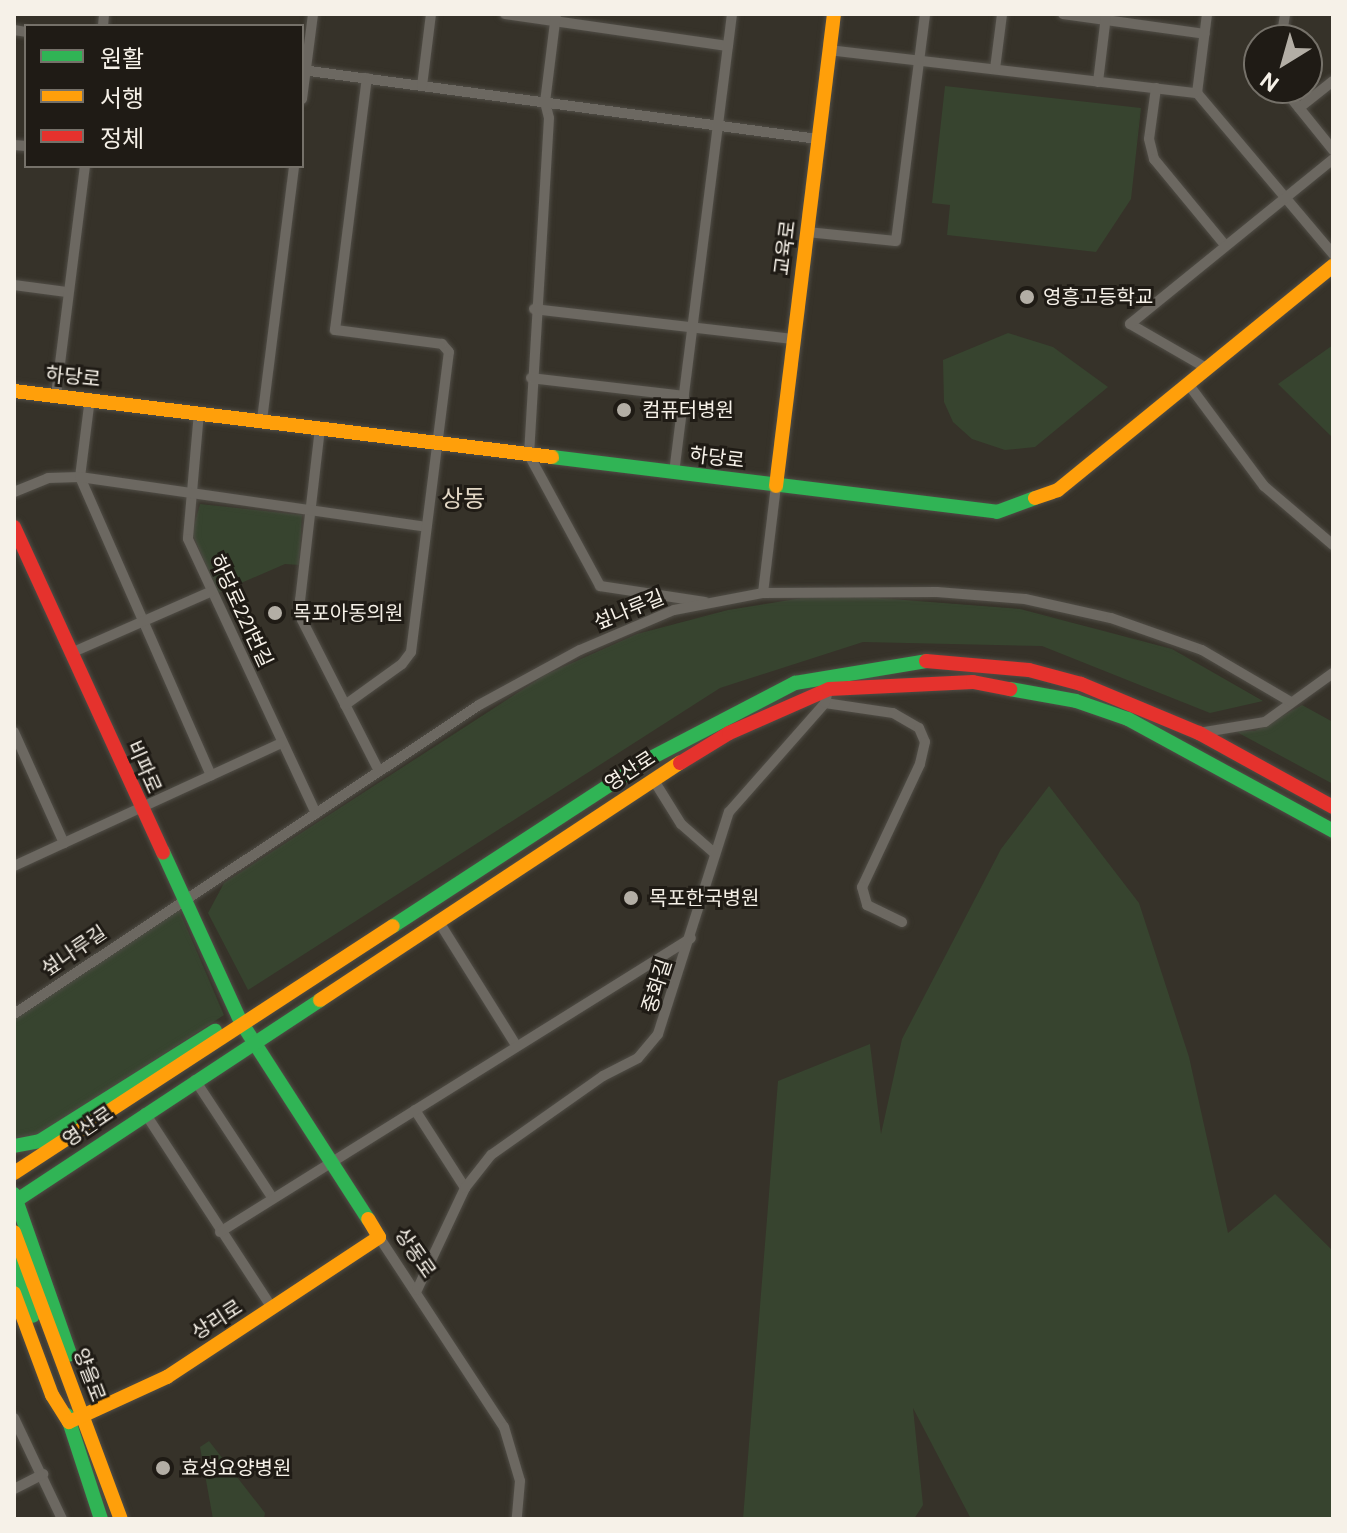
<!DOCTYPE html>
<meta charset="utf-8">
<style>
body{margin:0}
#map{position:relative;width:1347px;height:1533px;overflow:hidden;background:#363229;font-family:"DM Sans","Noto Sans KR",sans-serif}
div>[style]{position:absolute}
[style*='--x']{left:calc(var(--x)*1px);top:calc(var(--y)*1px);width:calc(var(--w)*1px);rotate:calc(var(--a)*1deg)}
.green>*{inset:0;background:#37442f}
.roads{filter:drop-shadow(0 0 2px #504d46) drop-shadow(0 0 2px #504d46)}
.street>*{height:10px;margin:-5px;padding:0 5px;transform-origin:5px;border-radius:5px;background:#6c6861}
.fast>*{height:14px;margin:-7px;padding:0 7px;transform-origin:7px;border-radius:7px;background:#30b455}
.slow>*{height:14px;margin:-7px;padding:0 7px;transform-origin:7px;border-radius:7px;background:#ff9f0a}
.jam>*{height:14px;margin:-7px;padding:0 7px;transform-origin:7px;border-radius:7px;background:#e5322d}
.dots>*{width:22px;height:22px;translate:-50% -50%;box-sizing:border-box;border:4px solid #1f1b15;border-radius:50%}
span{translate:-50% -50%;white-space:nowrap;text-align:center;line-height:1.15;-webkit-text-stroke:6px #1f1b15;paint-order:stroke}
.street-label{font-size:20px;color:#f6f1e8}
.poi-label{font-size:20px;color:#f6f1e8}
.left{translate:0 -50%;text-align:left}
.quarter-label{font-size:24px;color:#e2d7c5}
.frame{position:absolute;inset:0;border:16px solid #f6f1e8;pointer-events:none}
.legend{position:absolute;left:24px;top:24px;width:280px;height:144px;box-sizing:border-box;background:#1f1b15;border:2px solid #757169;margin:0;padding:10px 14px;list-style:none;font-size:24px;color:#f6f1e8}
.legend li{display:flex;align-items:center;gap:16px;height:40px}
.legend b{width:40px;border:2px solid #757169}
.north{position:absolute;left:1243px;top:24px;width:80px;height:80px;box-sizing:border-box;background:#1f1b15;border:2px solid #757169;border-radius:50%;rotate:217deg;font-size:22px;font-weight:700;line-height:32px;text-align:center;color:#f6f1e8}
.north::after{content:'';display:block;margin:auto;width:28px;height:36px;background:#b3aea5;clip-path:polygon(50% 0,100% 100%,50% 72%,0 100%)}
</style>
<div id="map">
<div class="green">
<i style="clip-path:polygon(945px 86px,1141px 108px,1131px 199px,1096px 252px,947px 235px,950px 205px,932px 203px)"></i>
<i style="clip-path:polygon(1008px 333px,1053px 347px,1108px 387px,1035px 447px,1005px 450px,972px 439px,953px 422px,944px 402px,943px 360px)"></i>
<i style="clip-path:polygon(1333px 345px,1333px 438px,1278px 384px)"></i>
<i style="clip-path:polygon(200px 504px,302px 515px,299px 565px,285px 564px,218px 593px,192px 533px)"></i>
<i style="clip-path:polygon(827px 594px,1020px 609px,1172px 649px,1263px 701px,1210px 713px,1042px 646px,863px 642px,720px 688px,248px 990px,208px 913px,224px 883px,545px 675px,637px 634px,728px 610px)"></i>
<i style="clip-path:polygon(1302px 705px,1333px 722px,1333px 784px,1235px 731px,1255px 731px)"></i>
<i style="clip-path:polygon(1049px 786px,1139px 903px,1189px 1057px,1228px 1233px,1275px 1194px,1333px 1251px,1333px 1519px,971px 1519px,913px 1408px,923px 1505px,914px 1519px,743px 1519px,778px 1081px,870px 1044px,881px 1134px,902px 1039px,1001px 849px)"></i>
<i style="clip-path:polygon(179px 910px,224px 1015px,39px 1135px,14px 1138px,14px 1020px)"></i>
<i style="clip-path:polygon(209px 1441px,265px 1513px,264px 1519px,213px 1519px,200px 1447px)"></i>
</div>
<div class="roads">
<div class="street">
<i style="--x:505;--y:14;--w:225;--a:8.2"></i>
<i style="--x:556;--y:14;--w:89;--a:97.1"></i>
<i style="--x:545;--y:102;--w:16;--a:76"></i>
<i style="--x:549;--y:118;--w:338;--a:93.4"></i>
<i style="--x:529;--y:455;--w:149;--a:61.5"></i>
<i style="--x:600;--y:586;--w:106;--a:8.7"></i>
<i style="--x:1063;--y:14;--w:143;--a:8"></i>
<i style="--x:1207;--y:14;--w:80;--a:97.2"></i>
<i style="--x:1197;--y:93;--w:211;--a:49.8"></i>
<i style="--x:103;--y:26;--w:12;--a:-85"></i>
<i style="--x:14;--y:30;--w:12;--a:9"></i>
<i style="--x:1281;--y:40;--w:26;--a:-81"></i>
<i style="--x:829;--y:50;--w:371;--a:6.7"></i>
<i style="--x:995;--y:69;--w:55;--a:-82.7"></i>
<i style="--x:302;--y:70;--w:521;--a:7.62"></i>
<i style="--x:1098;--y:82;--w:66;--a:-83.1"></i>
<i style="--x:422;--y:86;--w:73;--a:-82.9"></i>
<i style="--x:1156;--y:88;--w:51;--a:97.8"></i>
<i style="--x:1149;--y:139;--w:21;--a:76"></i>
<i style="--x:1154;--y:159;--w:112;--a:50.5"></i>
<i style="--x:1283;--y:88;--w:80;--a:51.1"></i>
<i style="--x:302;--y:99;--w:86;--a:-82.6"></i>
<i style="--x:1299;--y:108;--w:43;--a:-38.5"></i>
<i style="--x:14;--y:145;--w:12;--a:5"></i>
<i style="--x:807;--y:232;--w:89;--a:5.8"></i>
<i style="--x:896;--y:241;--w:229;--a:-82.7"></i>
<i style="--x:14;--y:285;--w:53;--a:7.5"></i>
<i style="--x:534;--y:309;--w:262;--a:6.6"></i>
<i style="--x:1208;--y:369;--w:90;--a:-150"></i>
<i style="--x:1130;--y:324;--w:262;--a:-39.1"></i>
<i style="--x:531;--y:378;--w:154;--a:6.7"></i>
<i style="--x:1189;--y:385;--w:126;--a:53.4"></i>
<i style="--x:1264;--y:486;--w:91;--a:40.5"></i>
<i style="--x:56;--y:395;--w:231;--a:-82.8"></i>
<i style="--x:90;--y:398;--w:80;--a:97.2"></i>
<i style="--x:80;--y:477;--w:326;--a:66.3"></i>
<i style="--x:199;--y:412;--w:127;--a:95"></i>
<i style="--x:188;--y:539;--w:303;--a:65"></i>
<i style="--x:262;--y:420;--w:256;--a:-82.8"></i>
<i style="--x:320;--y:428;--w:173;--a:96.6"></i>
<i style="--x:300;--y:600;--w:20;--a:84"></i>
<i style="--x:302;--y:620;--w:169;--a:63"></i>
<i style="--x:674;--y:473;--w:463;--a:-82.8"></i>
<i style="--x:14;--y:492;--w:37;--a:-22"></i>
<i style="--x:48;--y:478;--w:32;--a:-2"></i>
<i style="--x:80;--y:477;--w:350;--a:8.2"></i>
<i style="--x:763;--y:593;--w:108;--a:-83.1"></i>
<i style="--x:71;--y:653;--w:154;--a:-23.7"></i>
<i style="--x:825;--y:703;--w:69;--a:8.4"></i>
<i style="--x:893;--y:713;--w:30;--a:30"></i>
<i style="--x:919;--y:728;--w:15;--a:67"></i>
<i style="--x:925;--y:742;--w:23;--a:103"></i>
<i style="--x:920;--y:764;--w:136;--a:115.2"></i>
<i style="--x:862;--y:887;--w:19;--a:74"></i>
<i style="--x:867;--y:905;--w:39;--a:26"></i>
<i style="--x:345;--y:705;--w:70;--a:-35.7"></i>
<i style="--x:402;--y:664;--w:15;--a:-53"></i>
<i style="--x:411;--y:652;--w:302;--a:-82.8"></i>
<i style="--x:449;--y:352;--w:11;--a:-131"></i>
<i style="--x:442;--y:344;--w:108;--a:-172.5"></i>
<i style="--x:335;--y:330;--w:254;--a:-82.8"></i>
<i style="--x:14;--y:732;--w:122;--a:65.8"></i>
<i style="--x:1199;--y:733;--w:67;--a:-9.5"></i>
<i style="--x:1265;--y:722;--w:84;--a:-35.8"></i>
<i style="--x:653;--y:779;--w:53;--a:58.1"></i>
<i style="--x:681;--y:824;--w:43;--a:41.2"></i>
<i style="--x:14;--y:866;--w:295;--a:-24.7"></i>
<i style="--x:439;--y:922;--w:145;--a:58"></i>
<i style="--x:14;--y:1014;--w:558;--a:-33.6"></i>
<i style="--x:479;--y:705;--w:115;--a:-28.6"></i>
<i style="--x:580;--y:650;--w:102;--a:-23.1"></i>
<i style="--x:674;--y:610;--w:91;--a:-10.8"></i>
<i style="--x:763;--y:593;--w:174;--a:-0.3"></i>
<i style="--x:937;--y:592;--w:88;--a:4.5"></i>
<i style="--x:1025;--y:599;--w:88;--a:12.5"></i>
<i style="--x:1111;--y:618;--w:96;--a:19.4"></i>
<i style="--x:1202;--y:650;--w:103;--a:30.3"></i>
<i style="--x:195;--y:1080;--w:140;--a:56.7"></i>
<i style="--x:415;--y:1110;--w:93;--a:57.3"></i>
<i style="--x:145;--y:1113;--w:233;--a:56.9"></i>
<i style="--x:220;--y:1232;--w:555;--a:-31.97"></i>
<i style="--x:379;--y:1237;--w:227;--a:56.7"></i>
<i style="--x:504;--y:1427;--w:56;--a:73.5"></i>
<i style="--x:520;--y:1481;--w:38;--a:95"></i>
<i style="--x:417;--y:1290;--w:113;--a:-64.8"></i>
<i style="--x:465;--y:1188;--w:42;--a:-51.8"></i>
<i style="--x:491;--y:1155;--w:137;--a:-35.2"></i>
<i style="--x:603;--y:1076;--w:39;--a:-27"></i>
<i style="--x:638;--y:1058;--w:31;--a:-50"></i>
<i style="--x:658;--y:1034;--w:233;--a:-72.3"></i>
<i style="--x:729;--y:812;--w:145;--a:-48.6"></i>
<i style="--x:825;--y:703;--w:18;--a:-77"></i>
<i style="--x:14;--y:1418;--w:112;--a:64.6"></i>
<i style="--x:14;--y:1489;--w:33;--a:-27"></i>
</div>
<div class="fast">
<i style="--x:552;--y:457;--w:448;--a:7"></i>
<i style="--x:997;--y:512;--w:40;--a:-20.2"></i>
<i style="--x:1010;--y:689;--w:67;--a:10.3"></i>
<i style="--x:1076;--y:701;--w:55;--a:19.1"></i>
<i style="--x:1128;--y:719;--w:234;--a:28.6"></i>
<i style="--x:163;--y:852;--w:187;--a:65.4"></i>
<i style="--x:241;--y:1022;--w:234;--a:57.2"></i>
<i style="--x:393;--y:926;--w:306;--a:-33.1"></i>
<i style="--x:649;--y:759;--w:165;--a:-27.5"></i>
<i style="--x:795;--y:683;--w:133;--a:-9.5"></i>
<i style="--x:14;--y:1146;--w:26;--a:-11"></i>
<i style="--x:40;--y:1141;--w:207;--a:-32.2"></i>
<i style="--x:14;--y:1194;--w:170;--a:70.7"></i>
<i style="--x:14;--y:1202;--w:367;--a:-33.4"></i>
<i style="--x:14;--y:1263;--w:56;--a:70.3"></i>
<i style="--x:67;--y:1415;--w:109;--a:71.9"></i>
</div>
<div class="slow">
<i style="--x:14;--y:391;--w:542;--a:6.99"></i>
<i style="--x:776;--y:486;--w:476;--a:-83"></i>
<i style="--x:1035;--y:498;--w:24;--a:-19"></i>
<i style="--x:1058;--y:490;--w:355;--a:-39.2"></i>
<i style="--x:320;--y:1000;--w:431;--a:-33.4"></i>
<i style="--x:14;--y:1173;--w:452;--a:-33.1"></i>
<i style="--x:14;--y:1232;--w:306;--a:69.6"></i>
<i style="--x:14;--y:1293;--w:109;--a:69.6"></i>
<i style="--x:52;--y:1395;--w:32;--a:58"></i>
<i style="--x:69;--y:1422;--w:108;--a:-24.7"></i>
<i style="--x:167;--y:1377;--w:254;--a:-33.4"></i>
<i style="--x:379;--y:1237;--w:21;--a:-121"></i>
</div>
<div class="jam">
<i style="--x:14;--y:527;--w:358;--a:65.4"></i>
<i style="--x:926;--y:661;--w:103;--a:5"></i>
<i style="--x:1029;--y:670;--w:54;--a:15.1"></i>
<i style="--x:1081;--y:684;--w:128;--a:22.6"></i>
<i style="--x:1199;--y:733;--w:153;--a:28.9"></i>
<i style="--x:680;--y:763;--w:57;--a:-31.5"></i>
<i style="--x:729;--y:733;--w:109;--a:-23.7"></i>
<i style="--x:829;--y:689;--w:144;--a:-2.8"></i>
<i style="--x:973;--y:682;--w:38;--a:11"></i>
</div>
</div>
<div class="dots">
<i style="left:1027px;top:297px;background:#b3aea5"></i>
<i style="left:624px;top:410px;background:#b3aea5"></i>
<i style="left:275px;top:613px;background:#b3aea5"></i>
<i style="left:631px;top:898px;background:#b3aea5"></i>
<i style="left:163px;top:1468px;background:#b3aea5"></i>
</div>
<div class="street-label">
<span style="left:785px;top:248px;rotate:-83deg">교육로</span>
<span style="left:73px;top:377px;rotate:6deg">하당로</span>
<span style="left:717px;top:458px;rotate:7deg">하당로</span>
<span style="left:629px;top:610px;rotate:-22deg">섶나루길</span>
<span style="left:241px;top:611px;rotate:65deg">하당로221번길</span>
<span style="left:144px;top:767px;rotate:66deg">비파로</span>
<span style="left:630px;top:771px;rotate:-33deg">영산로</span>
<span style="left:74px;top:951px;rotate:-34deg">섶나루길</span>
<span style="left:657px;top:986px;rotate:-72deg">중화길</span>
<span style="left:88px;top:1127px;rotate:-34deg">영산로</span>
<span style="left:415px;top:1253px;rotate:55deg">상동로</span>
<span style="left:217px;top:1320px;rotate:-33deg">상리로</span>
<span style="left:89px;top:1375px;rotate:69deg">양을로</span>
</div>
<div class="poi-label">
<span class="left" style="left:1043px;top:297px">영흥고등학교</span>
<span class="left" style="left:642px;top:410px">컴퓨터병원</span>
<span class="left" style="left:293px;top:613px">목포아동의원</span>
<span class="left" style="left:649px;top:898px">목포한국병원</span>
<span class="left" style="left:181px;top:1468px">효성요양병원</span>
</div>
<div class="quarter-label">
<span style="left:463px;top:499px">상동</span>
</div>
<div class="frame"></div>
<ul class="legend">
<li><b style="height:10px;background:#30b455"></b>원활</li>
<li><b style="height:10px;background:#ff9f0a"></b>서행</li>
<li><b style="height:10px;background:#e5322d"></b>정체</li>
</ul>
<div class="north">N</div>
</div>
